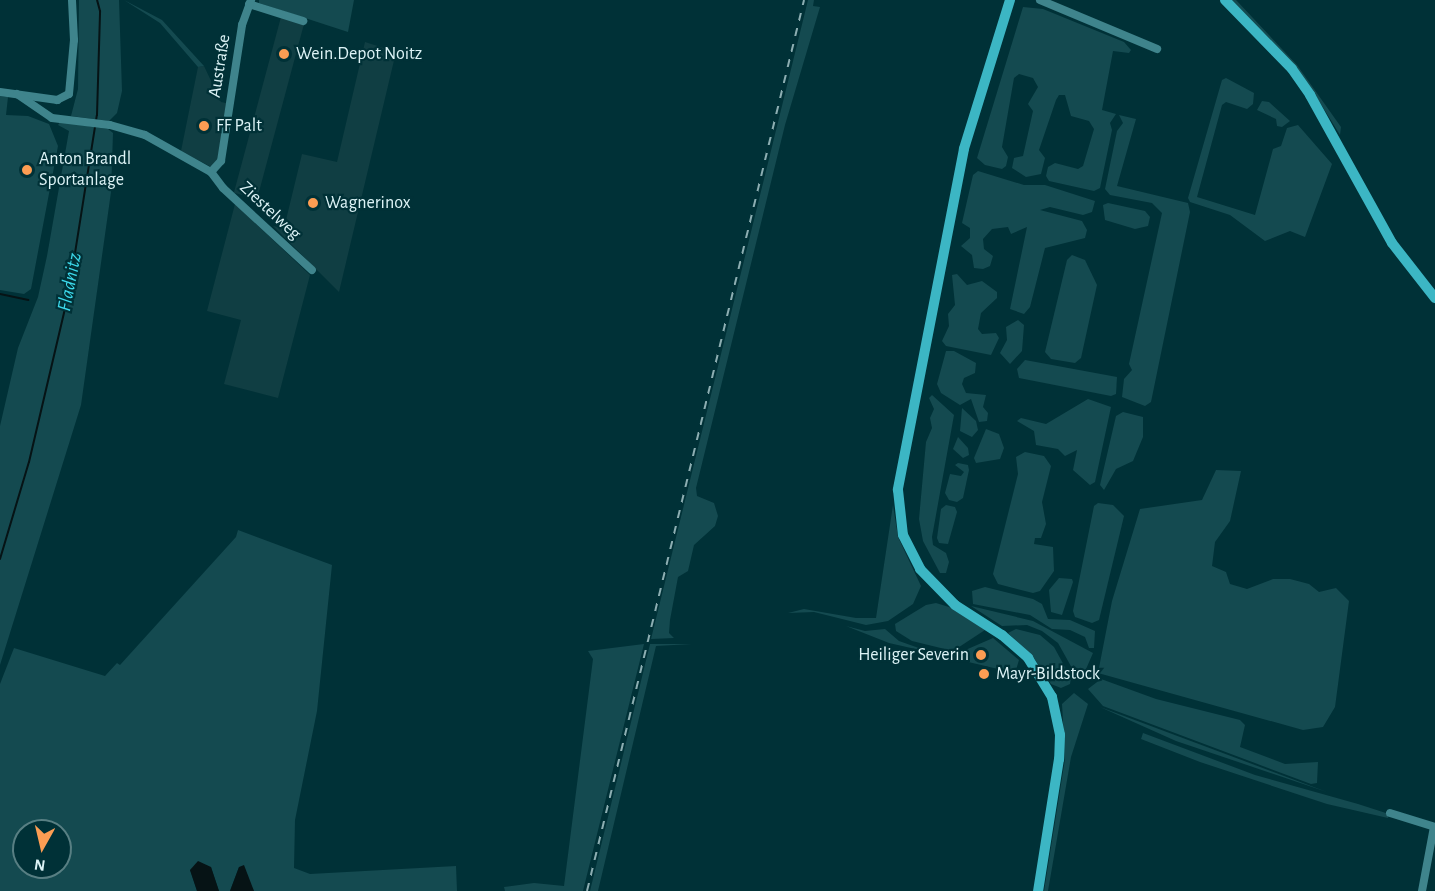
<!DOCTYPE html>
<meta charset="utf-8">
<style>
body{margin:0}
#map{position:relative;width:1435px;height:891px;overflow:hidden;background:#003137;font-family:"Alegreya Sans",sans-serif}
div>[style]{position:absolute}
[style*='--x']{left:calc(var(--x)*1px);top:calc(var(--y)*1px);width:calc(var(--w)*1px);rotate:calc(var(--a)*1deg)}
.built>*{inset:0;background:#103e43;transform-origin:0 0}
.green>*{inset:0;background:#144a50}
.water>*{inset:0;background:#061315}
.stream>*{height:2px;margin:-1px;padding:0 1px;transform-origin:1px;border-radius:1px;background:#061315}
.street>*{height:8px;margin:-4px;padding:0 4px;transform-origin:4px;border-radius:4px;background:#3f848c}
.secondary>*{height:10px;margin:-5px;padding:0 5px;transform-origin:5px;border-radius:5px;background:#3cb6c4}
.rail>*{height:2px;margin-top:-1px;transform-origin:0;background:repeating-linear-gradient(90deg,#8daeb2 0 8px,transparent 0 16px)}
.dots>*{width:16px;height:16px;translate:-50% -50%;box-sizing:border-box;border:3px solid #003137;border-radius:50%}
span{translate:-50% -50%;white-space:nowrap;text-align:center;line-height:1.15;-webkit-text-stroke:4.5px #003137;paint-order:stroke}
.poi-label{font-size:18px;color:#dcf3f6}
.left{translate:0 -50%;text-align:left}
.right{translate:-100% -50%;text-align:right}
.street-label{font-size:18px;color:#dcf3f6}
.water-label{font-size:20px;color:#3cd9eb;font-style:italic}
.north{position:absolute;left:12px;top:819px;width:60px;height:60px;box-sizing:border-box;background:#003137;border:2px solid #587f83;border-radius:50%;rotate:188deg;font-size:16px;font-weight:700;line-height:24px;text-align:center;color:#dcf3f6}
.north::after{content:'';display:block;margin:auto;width:21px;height:27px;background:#fc9d53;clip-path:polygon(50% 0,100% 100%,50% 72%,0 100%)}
</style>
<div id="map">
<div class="built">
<i style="left:281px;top:17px;width:24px;height:182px;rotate:15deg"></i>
<i style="clip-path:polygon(365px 42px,396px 52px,339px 292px,273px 226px,278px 227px,286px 220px,302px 154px,337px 162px)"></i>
<i style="clip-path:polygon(204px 66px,221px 102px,226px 103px,218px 159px,211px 167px,181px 151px,198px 67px)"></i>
<i style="clip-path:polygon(235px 204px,310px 275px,278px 398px,224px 384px,241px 320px,207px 311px)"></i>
</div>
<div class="green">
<i style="clip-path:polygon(79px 0,119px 0,122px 91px,117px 113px,109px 121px,71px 116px,78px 89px)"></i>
<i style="clip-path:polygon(124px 0,162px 20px,204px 66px,198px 67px,160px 23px)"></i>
<i style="clip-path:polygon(259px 0,354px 0,348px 32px,259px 3px)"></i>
<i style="clip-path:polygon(808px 0,814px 0,813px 6px,820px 7px,785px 125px,696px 488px,697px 496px,714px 503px,718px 516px,715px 526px,694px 545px,688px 571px,678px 577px,670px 620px,669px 633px,674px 638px,651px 639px)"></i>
<i style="clip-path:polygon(1231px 0,1236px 0,1297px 65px,1341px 127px,1340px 135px,1319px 101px)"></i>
<i style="clip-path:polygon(1023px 7px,1043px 9px,1124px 42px,1131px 50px,1129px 53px,1113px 51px,1102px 110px,1116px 114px,1110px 123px,1112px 130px,1100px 188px,1094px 191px,1049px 181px,1046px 176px,1048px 167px,1055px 163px,1078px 169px,1083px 166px,1094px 129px,1089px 121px,1071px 116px,1065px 95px,1059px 95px,1056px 100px,1039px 150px,1045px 158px,1041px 174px,1026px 177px,1012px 168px,1014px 158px,1023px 156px,1033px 111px,1028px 104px,1038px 87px,1033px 78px,1019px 74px,1014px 78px,1002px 147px,1008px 157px,1006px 166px,1002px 169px,985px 165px,977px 158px)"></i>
<i style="clip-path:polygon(1226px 78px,1254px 93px,1253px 104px,1247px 109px,1226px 102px,1222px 105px,1197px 197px,1255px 215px,1273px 149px,1281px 146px,1287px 128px,1298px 125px,1332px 164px,1305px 237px,1290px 231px,1265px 241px,1230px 215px,1190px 202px,1188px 198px,1222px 80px)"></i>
<i style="clip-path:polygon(0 96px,8px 97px,6px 115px,28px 116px,49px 124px,58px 146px,31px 289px,24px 294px,0 290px)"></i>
<i style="clip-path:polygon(1262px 101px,1269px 102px,1290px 121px,1282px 127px,1277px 126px,1276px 119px,1257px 110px)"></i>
<i style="clip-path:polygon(1119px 115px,1136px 119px,1117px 186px,1188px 203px,1190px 212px,1151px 402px,1145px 406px,1122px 397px,1124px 379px,1132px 370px,1129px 364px,1162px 213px,1152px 203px,1110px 195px,1105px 189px,1117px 131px,1123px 123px)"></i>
<i style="clip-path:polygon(60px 122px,108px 129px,113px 133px,111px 192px,81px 405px,0 665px,0 426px,18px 348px,38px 297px,47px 256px,69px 131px,58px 125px)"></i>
<i style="clip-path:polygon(978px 171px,1024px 185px,1045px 185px,1095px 201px,1092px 212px,1083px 215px,1050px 207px,1040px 210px,1082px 221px,1087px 230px,1085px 238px,1045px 248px,1030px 307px,1024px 314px,1010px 309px,1027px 227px,1011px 234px,1008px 227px,992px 229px,983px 239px,984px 249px,993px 256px,990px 266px,983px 269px,974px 268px,972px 255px,961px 246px,970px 238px,970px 228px,962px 223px,973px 175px)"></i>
<i style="clip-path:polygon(1108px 203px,1145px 211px,1150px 217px,1148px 226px,1135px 229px,1105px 220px,1103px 205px)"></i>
<i style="clip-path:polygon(1072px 255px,1085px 260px,1097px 285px,1081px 358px,1075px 363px,1051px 359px,1045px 352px,1067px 260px)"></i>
<i style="clip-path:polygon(957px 274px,967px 285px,982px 281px,997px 292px,997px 298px,981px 313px,978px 329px,982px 334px,996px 333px,999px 338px,991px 355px,946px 346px,942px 341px,949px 326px,948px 314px,955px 305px,952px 275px)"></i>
<i style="clip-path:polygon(1018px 320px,1024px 325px,1022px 351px,1010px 364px,1000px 353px,1007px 340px,1006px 327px)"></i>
<i style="clip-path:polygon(946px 351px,954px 351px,976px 363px,975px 373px,964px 378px,962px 384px,966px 393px,956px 392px,986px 395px,983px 407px,988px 413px,987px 421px,979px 422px,971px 399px,960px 405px,941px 393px,937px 384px)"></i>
<i style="clip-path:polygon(1025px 360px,1117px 377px,1116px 394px,1111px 396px,1019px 378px,1017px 369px)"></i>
<i style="clip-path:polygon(932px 395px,954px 415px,932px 537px,933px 545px,946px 553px,949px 562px,946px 573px,940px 573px,923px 541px,919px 519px,926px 442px,932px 428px,930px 418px,934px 409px,929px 398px)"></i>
<i style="clip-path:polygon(1088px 399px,1111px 407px,1095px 482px,1090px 485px,1073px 470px,1077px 450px,1065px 456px,1058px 449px,1036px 445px,1034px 431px,1017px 421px,1021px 418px,1046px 424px)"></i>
<i style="clip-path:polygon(962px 408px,976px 421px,978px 430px,972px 437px,960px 431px)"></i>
<i style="clip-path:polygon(1123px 412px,1143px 417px,1143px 437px,1133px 461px,1116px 469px,1104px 490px,1100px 485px,1116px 416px)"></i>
<i style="clip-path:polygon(986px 429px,999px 434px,1004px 448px,1000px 459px,976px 463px,974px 458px)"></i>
<i style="clip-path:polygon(958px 437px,968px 448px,969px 455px,963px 458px,953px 449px)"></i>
<i style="clip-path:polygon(1025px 452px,1044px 456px,1051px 466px,1042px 502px,1046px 524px,1041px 538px,1035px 538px,1034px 544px,1053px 547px,1054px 571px,1040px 591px,1033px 593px,998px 584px,993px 574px,1018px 474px,1016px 457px)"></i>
<i style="clip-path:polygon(958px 463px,968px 465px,969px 470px,963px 498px,957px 502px,949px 500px,945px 493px,950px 474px,961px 476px,964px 472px,955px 465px)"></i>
<i style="clip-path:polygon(1216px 470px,1241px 471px,1230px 521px,1215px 542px,1212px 566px,1226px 572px,1230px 584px,1247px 589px,1273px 579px,1290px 579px,1309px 584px,1319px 592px,1336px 588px,1349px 601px,1335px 707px,1323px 727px,1303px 730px,1098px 673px,1112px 601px,1140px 509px,1202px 500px)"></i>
<i style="clip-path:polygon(1098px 503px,1113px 505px,1124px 516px,1099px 620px,1092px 623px,1075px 617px,1073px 611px,1094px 506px)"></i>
<i style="clip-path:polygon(893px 505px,898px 537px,921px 586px,913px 604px,888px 621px,866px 625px,814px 612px,788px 613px,804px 609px,856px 618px,876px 618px)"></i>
<i style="clip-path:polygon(946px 505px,955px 507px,957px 512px,948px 544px,939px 543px,937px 538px,941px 509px)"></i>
<i style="clip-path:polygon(evenodd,238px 530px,332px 565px,317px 711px,295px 820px,294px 868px,310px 874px,456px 866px,457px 891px,254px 891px,239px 867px,230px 891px,219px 891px,211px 867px,190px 870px,197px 891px,0 891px,0 684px,14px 648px,105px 676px,117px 663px,120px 665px,236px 537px,238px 530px,24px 831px,60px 831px,60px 867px,24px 867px,24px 831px)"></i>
<i style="clip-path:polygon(1059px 578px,1072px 579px,1073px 582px,1062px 615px,1051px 612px,1049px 590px)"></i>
<i style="clip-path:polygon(985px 587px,1033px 599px,1042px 604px,1048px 619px,1070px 620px,1095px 631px,1094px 648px,1089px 648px,1085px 637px,1070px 630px,1052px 629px,1030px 615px,973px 604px,972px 591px)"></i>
<i style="clip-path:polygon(936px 603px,949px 607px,985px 630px,953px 651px,912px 641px,896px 631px,895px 624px,926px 605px)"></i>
<i style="clip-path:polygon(971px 606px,1033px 621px,1093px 653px,1083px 676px,1077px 677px,1058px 643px,1042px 631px,1027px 625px,1002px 626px)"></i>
<i style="clip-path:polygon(846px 626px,865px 631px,885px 629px,899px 641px,933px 653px,889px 643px)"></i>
<i style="clip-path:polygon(1016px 629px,1040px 635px,1054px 647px,1071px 678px,1070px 684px,1061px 688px,1051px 684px,1032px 655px,1008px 633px)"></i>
<i style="clip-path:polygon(993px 638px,1019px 660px,1015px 673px,943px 656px,954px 655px)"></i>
<i style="clip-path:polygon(644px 644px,583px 891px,505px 891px,504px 887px,534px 883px,564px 886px,593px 659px,588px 651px)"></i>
<i style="clip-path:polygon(650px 644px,692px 644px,656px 646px,598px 891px,590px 891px)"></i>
<i style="clip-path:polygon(1101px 679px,1156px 699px,1240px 720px,1245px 725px,1240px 747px,1285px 764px,1318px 762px,1317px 783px,1311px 784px,1103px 706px,1088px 689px)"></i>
<i style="clip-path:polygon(1074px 693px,1088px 704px,1071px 757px,1048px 891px,1044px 891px,1065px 759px,1062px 704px)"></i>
<i style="clip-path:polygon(1100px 707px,1327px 792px,1176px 741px)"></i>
<i style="clip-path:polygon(1143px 733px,1255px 775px,1358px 804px,1389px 814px,1388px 818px,1327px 804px,1200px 762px,1141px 739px)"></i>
</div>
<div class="water">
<i style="clip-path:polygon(198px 861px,211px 867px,219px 891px,197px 891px,190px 870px)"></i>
<i style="clip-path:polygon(244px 865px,254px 891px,230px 891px,239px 867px)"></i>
</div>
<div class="stream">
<i style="--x:0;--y:294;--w:29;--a:12"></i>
<i style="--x:59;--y:306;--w:6;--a:9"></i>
<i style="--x:0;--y:559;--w:101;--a:-73.4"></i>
<i style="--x:29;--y:462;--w:176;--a:-76.8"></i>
<i style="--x:69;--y:291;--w:178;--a:-81"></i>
<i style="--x:97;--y:115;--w:104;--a:-88.3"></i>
<i style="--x:100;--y:11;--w:11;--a:-105"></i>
</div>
<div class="street">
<i style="--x:1040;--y:0;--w:127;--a:22.7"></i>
<i style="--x:249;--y:4;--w:57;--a:17.5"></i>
<i style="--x:0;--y:92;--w:58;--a:8"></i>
<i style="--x:57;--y:100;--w:13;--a:-27"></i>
<i style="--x:69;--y:94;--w:54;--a:-84.7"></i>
<i style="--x:74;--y:40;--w:40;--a:-92.9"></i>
<i style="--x:17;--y:94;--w:42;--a:34.4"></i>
<i style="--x:52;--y:118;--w:58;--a:6.9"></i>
<i style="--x:110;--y:125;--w:36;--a:16"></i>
<i style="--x:145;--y:135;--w:76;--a:29.3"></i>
<i style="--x:211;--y:172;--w:15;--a:-48"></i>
<i style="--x:221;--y:161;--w:138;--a:-81.2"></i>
<i style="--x:242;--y:25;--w:27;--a:-70"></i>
<i style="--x:211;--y:172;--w:20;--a:53"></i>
<i style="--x:223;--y:188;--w:121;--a:42.7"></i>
<i style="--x:1390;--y:813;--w:47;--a:17.3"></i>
<i style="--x:1422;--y:891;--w:65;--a:-79.4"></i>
</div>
<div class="secondary">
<i style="--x:1010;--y:0;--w:156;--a:107.2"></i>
<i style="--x:964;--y:149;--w:347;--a:101"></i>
<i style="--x:898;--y:490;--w:45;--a:83.7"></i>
<i style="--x:903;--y:535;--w:38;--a:63"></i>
<i style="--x:920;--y:569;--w:50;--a:45.8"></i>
<i style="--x:955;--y:605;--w:56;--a:32.6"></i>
<i style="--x:1002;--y:635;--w:35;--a:41"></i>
<i style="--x:1028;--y:658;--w:46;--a:58.4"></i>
<i style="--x:1052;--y:697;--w:39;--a:78"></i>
<i style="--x:1060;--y:735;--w:24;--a:92"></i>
<i style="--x:1059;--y:759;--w:134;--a:99"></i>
<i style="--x:1225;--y:0;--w:96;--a:45.8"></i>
<i style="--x:1292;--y:69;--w:32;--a:55"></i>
<i style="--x:1310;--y:95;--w:169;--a:61"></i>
<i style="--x:1392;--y:243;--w:70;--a:52"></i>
</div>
<div class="rail">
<i style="--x:587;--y:891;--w:917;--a:-76.31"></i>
</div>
<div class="dots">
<i style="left:284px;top:54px;background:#fc9d53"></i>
<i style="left:204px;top:126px;background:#fc9d53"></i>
<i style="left:27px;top:170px;background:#fc9d53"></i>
<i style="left:313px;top:203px;background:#fc9d53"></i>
<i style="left:981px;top:655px;background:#fc9d53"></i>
<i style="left:984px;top:674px;background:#fc9d53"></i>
</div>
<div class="poi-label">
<span class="left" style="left:296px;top:54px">Wein.Depot Noitz</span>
<span class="left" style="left:216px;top:126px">FF Palt</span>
<span class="left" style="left:39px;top:170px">Anton Brandl<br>Sportanlage</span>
<span class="left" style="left:325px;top:203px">Wagnerinox</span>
<span class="right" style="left:969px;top:655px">Heiliger Severin</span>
<span class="left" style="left:996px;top:674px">Mayr-Bildstock</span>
</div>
<div class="street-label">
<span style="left:220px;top:66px;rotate:-81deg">Austraße</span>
<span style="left:270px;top:211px;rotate:43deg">Ziestelweg</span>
</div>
<div class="water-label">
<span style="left:70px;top:282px;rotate:-79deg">Fladnitz</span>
</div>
<div class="north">N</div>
</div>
